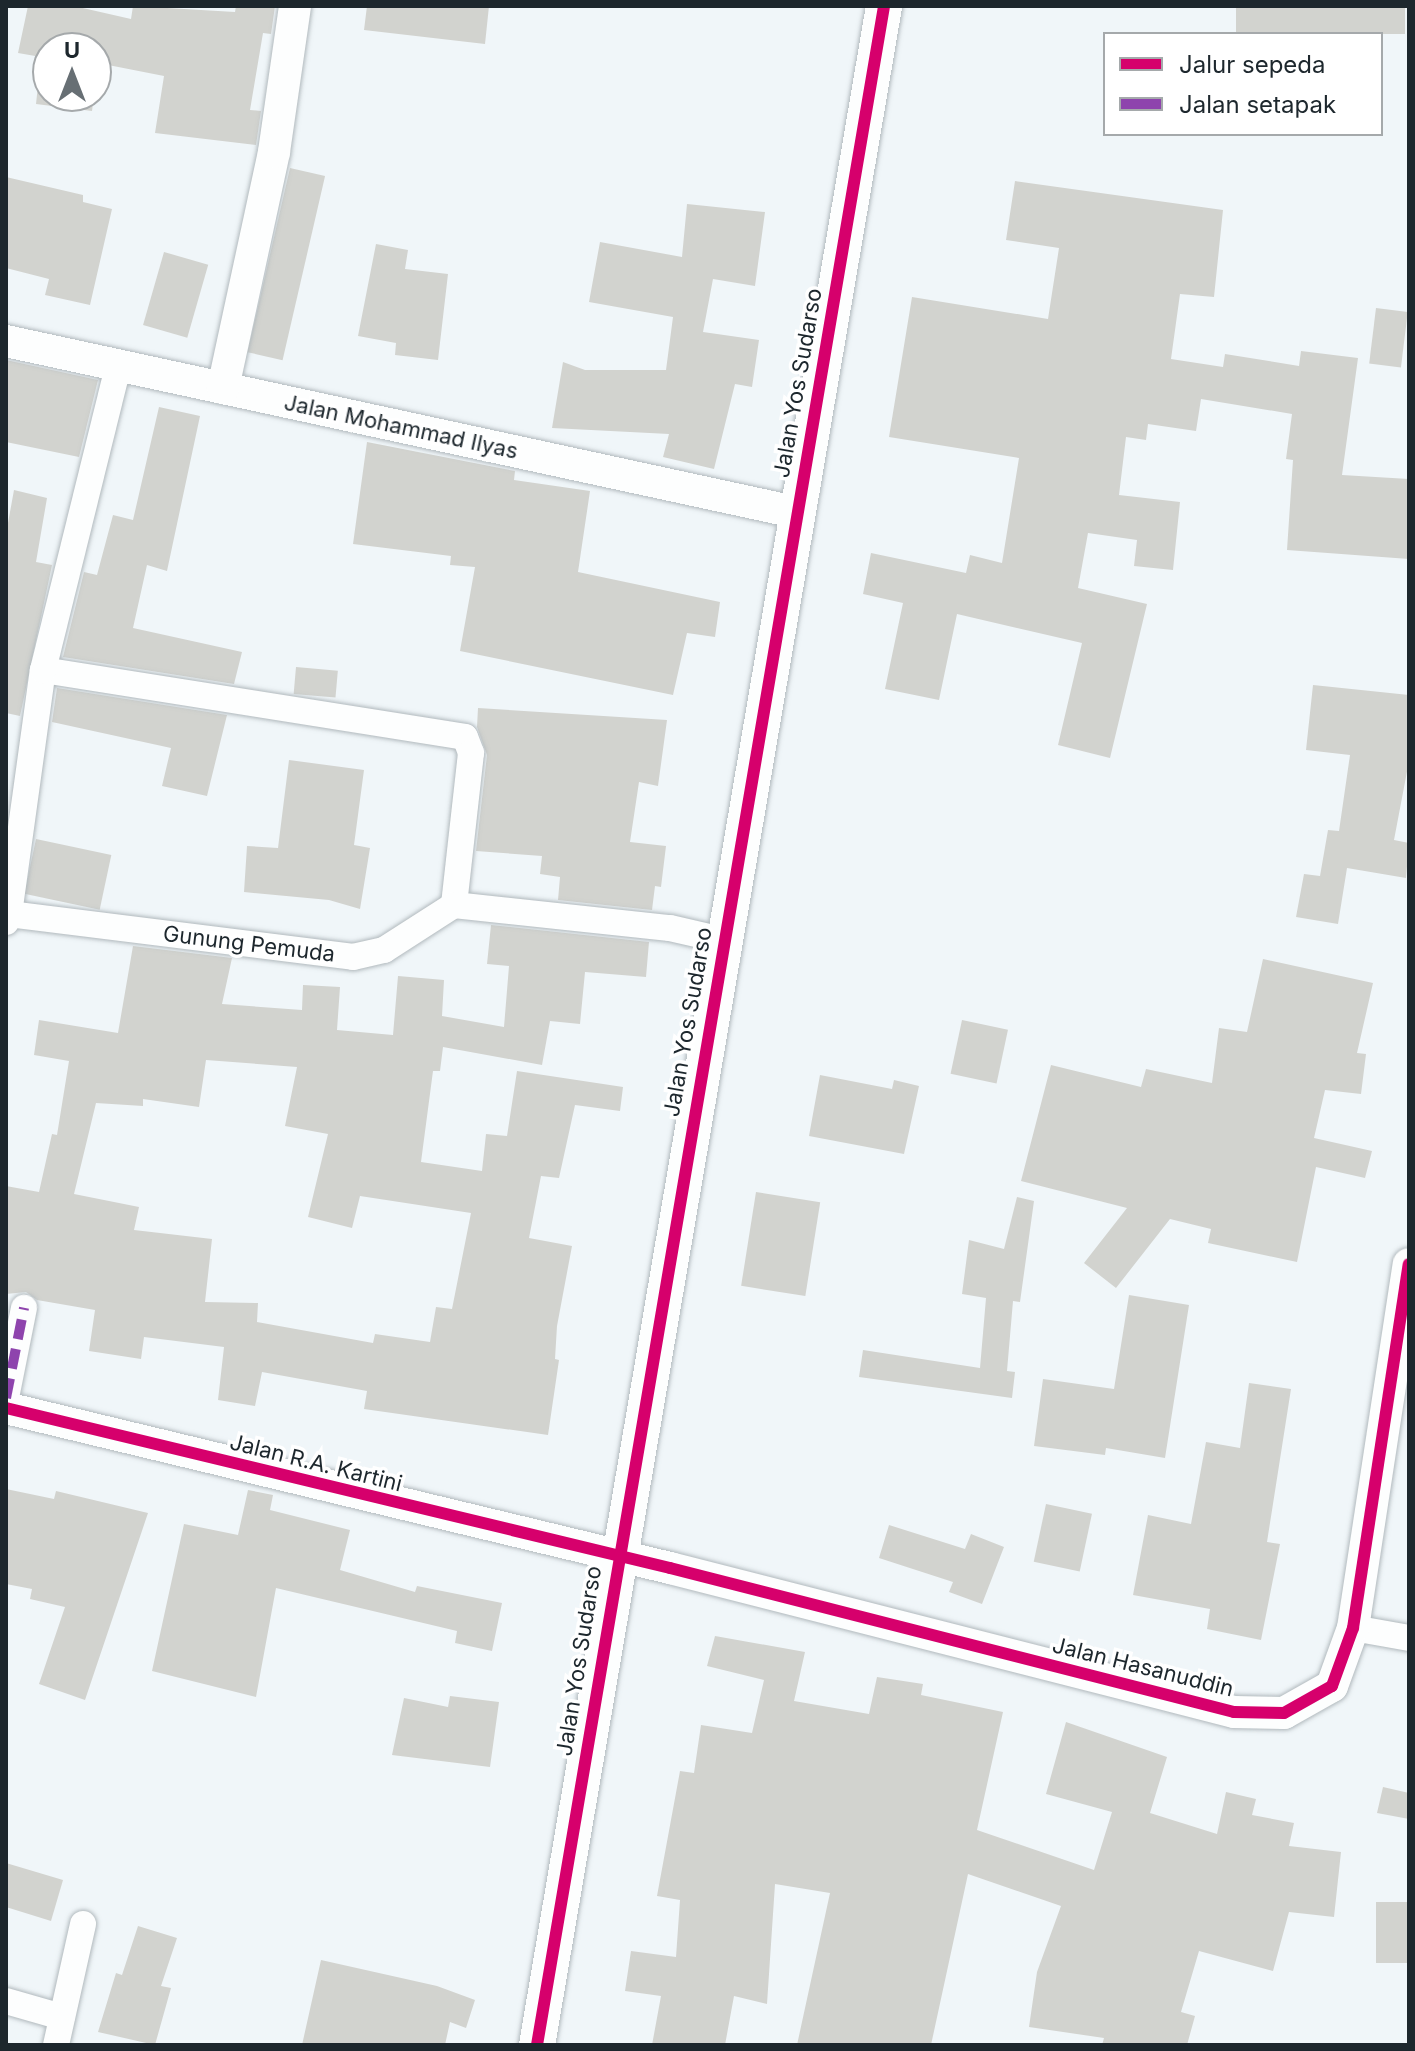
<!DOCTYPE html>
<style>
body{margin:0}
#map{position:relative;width:1415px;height:2051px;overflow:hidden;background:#f0f6f9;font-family:Inter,sans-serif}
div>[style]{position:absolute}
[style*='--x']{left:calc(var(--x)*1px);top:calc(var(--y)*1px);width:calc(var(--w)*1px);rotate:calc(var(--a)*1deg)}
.building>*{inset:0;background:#d2d3cf;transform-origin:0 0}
.roads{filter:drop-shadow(0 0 2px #b1b9bd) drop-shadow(0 0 2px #b1b9bd)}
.minor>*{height:26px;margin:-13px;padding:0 13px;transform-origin:13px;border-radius:13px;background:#fdfefe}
.tertiary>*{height:32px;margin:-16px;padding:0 16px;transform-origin:16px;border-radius:16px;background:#fdfefe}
.secondary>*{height:36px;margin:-18px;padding:0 18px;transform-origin:18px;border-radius:18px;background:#fdfefe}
.quiet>*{height:10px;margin-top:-5px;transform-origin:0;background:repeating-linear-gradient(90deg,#8e44ad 0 20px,transparent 0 30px)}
.cycleway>*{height:12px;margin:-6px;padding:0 6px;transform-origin:6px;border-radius:6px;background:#d6006c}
span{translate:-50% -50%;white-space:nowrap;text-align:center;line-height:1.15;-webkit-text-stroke:7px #fff;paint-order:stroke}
.street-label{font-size:22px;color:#1d272d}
.frame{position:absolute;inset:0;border:8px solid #1d272d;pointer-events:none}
.legend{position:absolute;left:1103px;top:32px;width:280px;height:104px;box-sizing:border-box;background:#fff;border:2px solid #a5a9ab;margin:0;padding:10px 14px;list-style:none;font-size:24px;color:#1d272d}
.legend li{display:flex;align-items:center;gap:16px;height:40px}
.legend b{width:40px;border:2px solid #a5a9ab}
.north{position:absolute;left:32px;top:32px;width:80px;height:80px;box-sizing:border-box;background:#fff;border:2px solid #a5a9ab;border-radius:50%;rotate:0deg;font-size:22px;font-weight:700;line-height:32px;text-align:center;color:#1d272d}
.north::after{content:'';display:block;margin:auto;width:28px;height:36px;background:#676f74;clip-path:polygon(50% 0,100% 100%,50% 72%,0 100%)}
</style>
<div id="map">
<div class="building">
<i style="clip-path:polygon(28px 6px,74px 6px,131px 19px,133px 6px,235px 12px,236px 6px,275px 6px,271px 34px,263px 33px,250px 110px,261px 111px,256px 145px,155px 133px,164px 76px,98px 63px,96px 79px,96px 48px,48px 48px,48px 96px,94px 96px,92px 111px,36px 104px,41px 57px,18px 53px)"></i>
<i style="clip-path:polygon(367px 6px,489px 6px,485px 44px,364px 30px)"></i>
<i style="left:1236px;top:6px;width:169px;height:28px"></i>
<i style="left:290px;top:168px;width:36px;height:189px;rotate:13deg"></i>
<i style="clip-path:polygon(6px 177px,83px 195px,83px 202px,112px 209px,90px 305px,45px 295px,49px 279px,6px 268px)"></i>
<i style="clip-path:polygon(1015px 181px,1223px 210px,1214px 297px,1180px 294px,1171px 359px,1223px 367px,1225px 354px,1299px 366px,1301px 351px,1358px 358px,1342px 475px,1409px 479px,1409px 559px,1287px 550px,1293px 460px,1286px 459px,1292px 414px,1201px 399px,1196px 431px,1148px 424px,1146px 440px,1126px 437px,1119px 495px,1180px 502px,1173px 570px,1134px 566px,1137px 540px,1088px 533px,1078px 588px,1147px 604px,1110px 758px,1058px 745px,1082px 643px,957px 614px,939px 700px,885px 689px,903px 603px,863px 594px,871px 553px,966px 573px,970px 555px,1002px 563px,1019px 458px,889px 437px,912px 297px,1048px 319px,1059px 248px,1006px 240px)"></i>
<i style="clip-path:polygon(687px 204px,765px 212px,755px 286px,713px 279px,703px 332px,759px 340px,752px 387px,735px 384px,714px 469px,663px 457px,669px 434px,552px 428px,563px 362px,585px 370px,666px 370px,673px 317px,589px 302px,600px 242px,682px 257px)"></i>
<i style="clip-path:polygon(376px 244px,408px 250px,405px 269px,448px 274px,438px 360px,395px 355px,396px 343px,358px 336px)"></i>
<i style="left:164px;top:252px;width:46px;height:76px;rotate:16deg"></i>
<i style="left:1376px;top:308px;width:32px;height:56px;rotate:7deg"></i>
<i style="clip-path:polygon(6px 360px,98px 380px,79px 457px,6px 442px)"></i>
<i style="clip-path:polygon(159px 407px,200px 416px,167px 571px,147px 565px,133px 628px,242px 652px,234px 684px,63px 657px,84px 572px,97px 575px,113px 515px,133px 520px)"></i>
<i style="clip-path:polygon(367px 442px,515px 471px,514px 480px,590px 491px,578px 572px,720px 602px,715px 637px,687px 633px,673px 695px,460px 651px,475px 567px,450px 565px,451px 556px,353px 544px)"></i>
<i style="clip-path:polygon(14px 490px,47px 498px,36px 562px,52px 565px,20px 716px,6px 713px,6px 534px)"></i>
<i style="left:296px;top:667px;width:42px;height:27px;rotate:5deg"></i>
<i style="clip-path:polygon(1313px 685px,1409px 695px,1409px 761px,1394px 840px,1409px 843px,1406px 878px,1347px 868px,1338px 924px,1296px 917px,1304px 874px,1320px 876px,1328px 830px,1339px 831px,1350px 755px,1306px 750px)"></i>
<i style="clip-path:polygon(57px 688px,227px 715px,207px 796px,162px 786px,171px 748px,52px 722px)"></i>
<i style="clip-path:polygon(478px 708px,667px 720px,658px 786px,639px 782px,630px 842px,666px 846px,661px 887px,655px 886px,652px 910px,558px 900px,560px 877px,540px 874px,542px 856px,476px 851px,487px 755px,477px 727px)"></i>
<i style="clip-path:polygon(289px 760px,364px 770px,354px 845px,370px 848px,360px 909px,329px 900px,244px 892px,247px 846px,278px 848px)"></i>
<i style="left:36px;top:839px;width:77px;height:56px;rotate:12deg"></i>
<i style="clip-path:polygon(evenodd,491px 925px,649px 942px,646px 977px,585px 972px,580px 1024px,550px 1021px,542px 1065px,443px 1047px,440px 1071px,433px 1071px,421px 1162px,482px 1171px,486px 1134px,507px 1136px,517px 1071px,623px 1087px,620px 1111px,575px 1105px,559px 1178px,541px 1176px,529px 1238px,572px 1246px,557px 1326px,555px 1359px,559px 1360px,548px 1435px,364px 1409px,367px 1391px,262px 1372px,255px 1406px,218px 1400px,224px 1347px,144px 1337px,141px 1359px,89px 1351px,95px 1310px,37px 1300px,26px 1292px,6px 1294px,6px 1186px,39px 1192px,52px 1134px,57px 1135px,69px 1061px,34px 1055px,39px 1020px,118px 1033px,133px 946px,232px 958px,222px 1004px,302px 1010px,303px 985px,340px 987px,337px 1030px,393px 1035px,398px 976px,444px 980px,442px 1016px,504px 1027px,509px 966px,487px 964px,491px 925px,206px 1060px,297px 1067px,285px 1126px,328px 1134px,308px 1217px,352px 1228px,360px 1196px,471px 1213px,452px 1309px,436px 1307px,430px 1342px,375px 1334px,373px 1343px,257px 1322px,258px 1303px,205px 1302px,212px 1239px,134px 1230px,139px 1207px,74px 1194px,96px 1103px,143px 1106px,143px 1099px,199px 1107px,206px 1060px)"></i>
<i style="clip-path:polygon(1263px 959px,1373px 983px,1357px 1053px,1366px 1054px,1361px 1094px,1325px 1090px,1314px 1138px,1372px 1151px,1365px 1178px,1316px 1167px,1297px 1262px,1208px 1243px,1211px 1229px,1170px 1219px,1116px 1288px,1084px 1263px,1127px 1208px,1021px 1181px,1051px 1065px,1141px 1087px,1146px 1069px,1212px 1083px,1219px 1028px,1247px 1032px)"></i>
<i style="left:962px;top:1020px;width:47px;height:55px;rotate:12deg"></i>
<i style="clip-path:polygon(820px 1075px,892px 1089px,894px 1080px,919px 1086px,904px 1154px,809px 1136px)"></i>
<i style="left:756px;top:1192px;width:65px;height:95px;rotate:9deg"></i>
<i style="clip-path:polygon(1017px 1197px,1034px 1201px,1020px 1302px,1013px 1301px,1007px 1371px,1015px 1372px,1012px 1398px,859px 1377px,863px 1350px,980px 1368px,986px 1298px,962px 1294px,969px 1240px,1004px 1249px)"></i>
<i style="clip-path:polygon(1129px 1295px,1189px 1305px,1165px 1458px,1106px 1448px,1105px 1455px,1034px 1446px,1043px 1379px,1114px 1389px)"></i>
<i style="clip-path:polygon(1249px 1383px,1291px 1389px,1267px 1542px,1280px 1544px,1261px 1640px,1207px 1629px,1210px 1609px,1133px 1595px,1148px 1515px,1191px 1524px,1206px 1442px,1240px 1448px)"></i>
<i style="clip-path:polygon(6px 1489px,54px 1499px,56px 1491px,148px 1513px,85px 1700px,39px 1684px,65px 1607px,30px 1599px,32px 1589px,6px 1584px)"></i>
<i style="clip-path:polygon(248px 1490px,273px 1495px,270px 1510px,350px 1530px,340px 1570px,415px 1592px,417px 1586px,502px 1603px,492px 1651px,455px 1643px,457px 1631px,276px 1588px,256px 1697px,152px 1671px,184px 1524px,238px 1535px)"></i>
<i style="left:1046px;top:1504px;width:47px;height:59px;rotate:12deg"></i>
<i style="clip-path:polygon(889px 1525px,965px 1549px,971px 1534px,1004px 1547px,982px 1604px,949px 1592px,953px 1582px,879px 1558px)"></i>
<i style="clip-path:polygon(715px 1636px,805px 1652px,794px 1701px,869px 1714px,877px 1677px,923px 1684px,921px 1695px,1003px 1712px,977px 1830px,1094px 1870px,1112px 1812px,1046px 1794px,1066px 1722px,1167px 1757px,1150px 1813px,1217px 1834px,1226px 1792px,1256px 1799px,1252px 1815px,1294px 1823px,1289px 1846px,1341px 1852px,1334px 1917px,1289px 1912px,1273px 1971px,1199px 1951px,1181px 2012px,1195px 2016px,1187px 2045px,1102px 2045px,1104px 2038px,1029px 2027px,1037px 1972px,1061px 1906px,968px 1874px,931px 2045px,797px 2045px,830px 1893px,775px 1884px,767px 2004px,734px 1996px,725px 2045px,652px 2045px,661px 1996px,625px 1991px,631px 1951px,676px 1957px,680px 1900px,657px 1896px,680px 1771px,694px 1773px,701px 1725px,752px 1733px,764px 1680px,707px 1666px)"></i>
<i style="clip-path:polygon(450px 1696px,499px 1702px,490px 1767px,392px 1755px,404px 1698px,448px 1707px)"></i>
<i style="clip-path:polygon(1383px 1787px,1409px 1793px,1409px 1819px,1377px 1813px)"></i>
<i style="clip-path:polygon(6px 1863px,63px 1880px,51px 1921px,6px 1907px)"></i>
<i style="left:1376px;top:1902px;width:33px;height:61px"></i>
<i style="clip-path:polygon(138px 1926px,177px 1938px,161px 1986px,171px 1988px,155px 2045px,98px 2032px,116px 1973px,122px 1975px)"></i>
<i style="clip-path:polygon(321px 1960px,437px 1986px,475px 2000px,466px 2028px,450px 2022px,445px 2045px,302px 2045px)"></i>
</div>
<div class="roads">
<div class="minor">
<i style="--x:43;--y:670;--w:427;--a:9"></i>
<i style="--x:465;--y:737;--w:17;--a:69"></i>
<i style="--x:471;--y:753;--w:153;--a:96.4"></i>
<i style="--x:9;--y:914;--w:246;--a:-82.1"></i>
<i style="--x:43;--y:670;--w:316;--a:-76.1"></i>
<i style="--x:6;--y:922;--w:9;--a:-69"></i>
<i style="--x:9;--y:914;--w:347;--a:7.1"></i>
<i style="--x:353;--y:957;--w:32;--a:-13"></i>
<i style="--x:384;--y:950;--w:83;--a:-32.7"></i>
<i style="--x:454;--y:905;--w:217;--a:6.1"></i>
<i style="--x:670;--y:928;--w:53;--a:13"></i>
<i style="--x:6;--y:1398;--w:92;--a:-78.7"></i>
<i style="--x:1353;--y:1628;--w:57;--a:10.1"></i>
<i style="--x:6;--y:2001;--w:58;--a:15.9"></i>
<i style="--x:56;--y:2045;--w:124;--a:-77.4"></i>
</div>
<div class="tertiary">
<i style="--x:6;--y:341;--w:807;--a:12.23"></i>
<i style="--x:223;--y:388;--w:241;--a:-77.8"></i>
<i style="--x:274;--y:152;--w:148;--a:-81.8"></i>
<i style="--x:6;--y:1408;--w:683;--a:13.55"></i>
<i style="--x:670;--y:1568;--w:582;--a:14.32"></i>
<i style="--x:1234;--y:1712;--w:50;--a:1.1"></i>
<i style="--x:1284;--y:1713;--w:55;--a:-29.4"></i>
<i style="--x:1332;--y:1686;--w:62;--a:-70.1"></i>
<i style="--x:1353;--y:1628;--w:368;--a:-81.3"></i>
</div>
<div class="secondary">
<i style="--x:537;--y:2045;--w:2068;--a:-80.34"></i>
</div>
</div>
<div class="quiet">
<i style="--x:6;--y:1398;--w:92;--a:-78.7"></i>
</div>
<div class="cycleway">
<i style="--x:6;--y:1408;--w:683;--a:13.55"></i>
<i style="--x:670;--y:1568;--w:582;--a:14.32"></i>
<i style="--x:1234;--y:1712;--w:50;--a:1.1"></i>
<i style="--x:1284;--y:1713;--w:55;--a:-29.4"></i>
<i style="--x:1332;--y:1686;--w:62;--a:-70.1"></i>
<i style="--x:1353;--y:1628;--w:368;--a:-81.3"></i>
<i style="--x:537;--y:2045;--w:2068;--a:-80.34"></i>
</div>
<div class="street-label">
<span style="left:798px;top:383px;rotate:-80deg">Jalan Yos Sudarso</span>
<span style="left:401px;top:427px;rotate:12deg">Jalan Mohammad Ilyas</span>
<span style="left:249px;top:944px;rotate:7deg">Gunung Pemuda</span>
<span style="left:688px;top:1022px;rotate:-80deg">Jalan Yos Sudarso</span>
<span style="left:316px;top:1463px;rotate:14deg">Jalan R.A. Kartini</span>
<span style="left:579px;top:1661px;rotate:-81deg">Jalan Yos Sudarso</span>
<span style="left:1143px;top:1667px;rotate:14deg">Jalan Hasanuddin</span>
</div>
<div class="frame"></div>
<ul class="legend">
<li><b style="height:10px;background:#d6006c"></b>Jalur sepeda</li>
<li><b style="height:10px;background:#8e44ad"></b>Jalan setapak</li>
</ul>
<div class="north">U</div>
</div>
